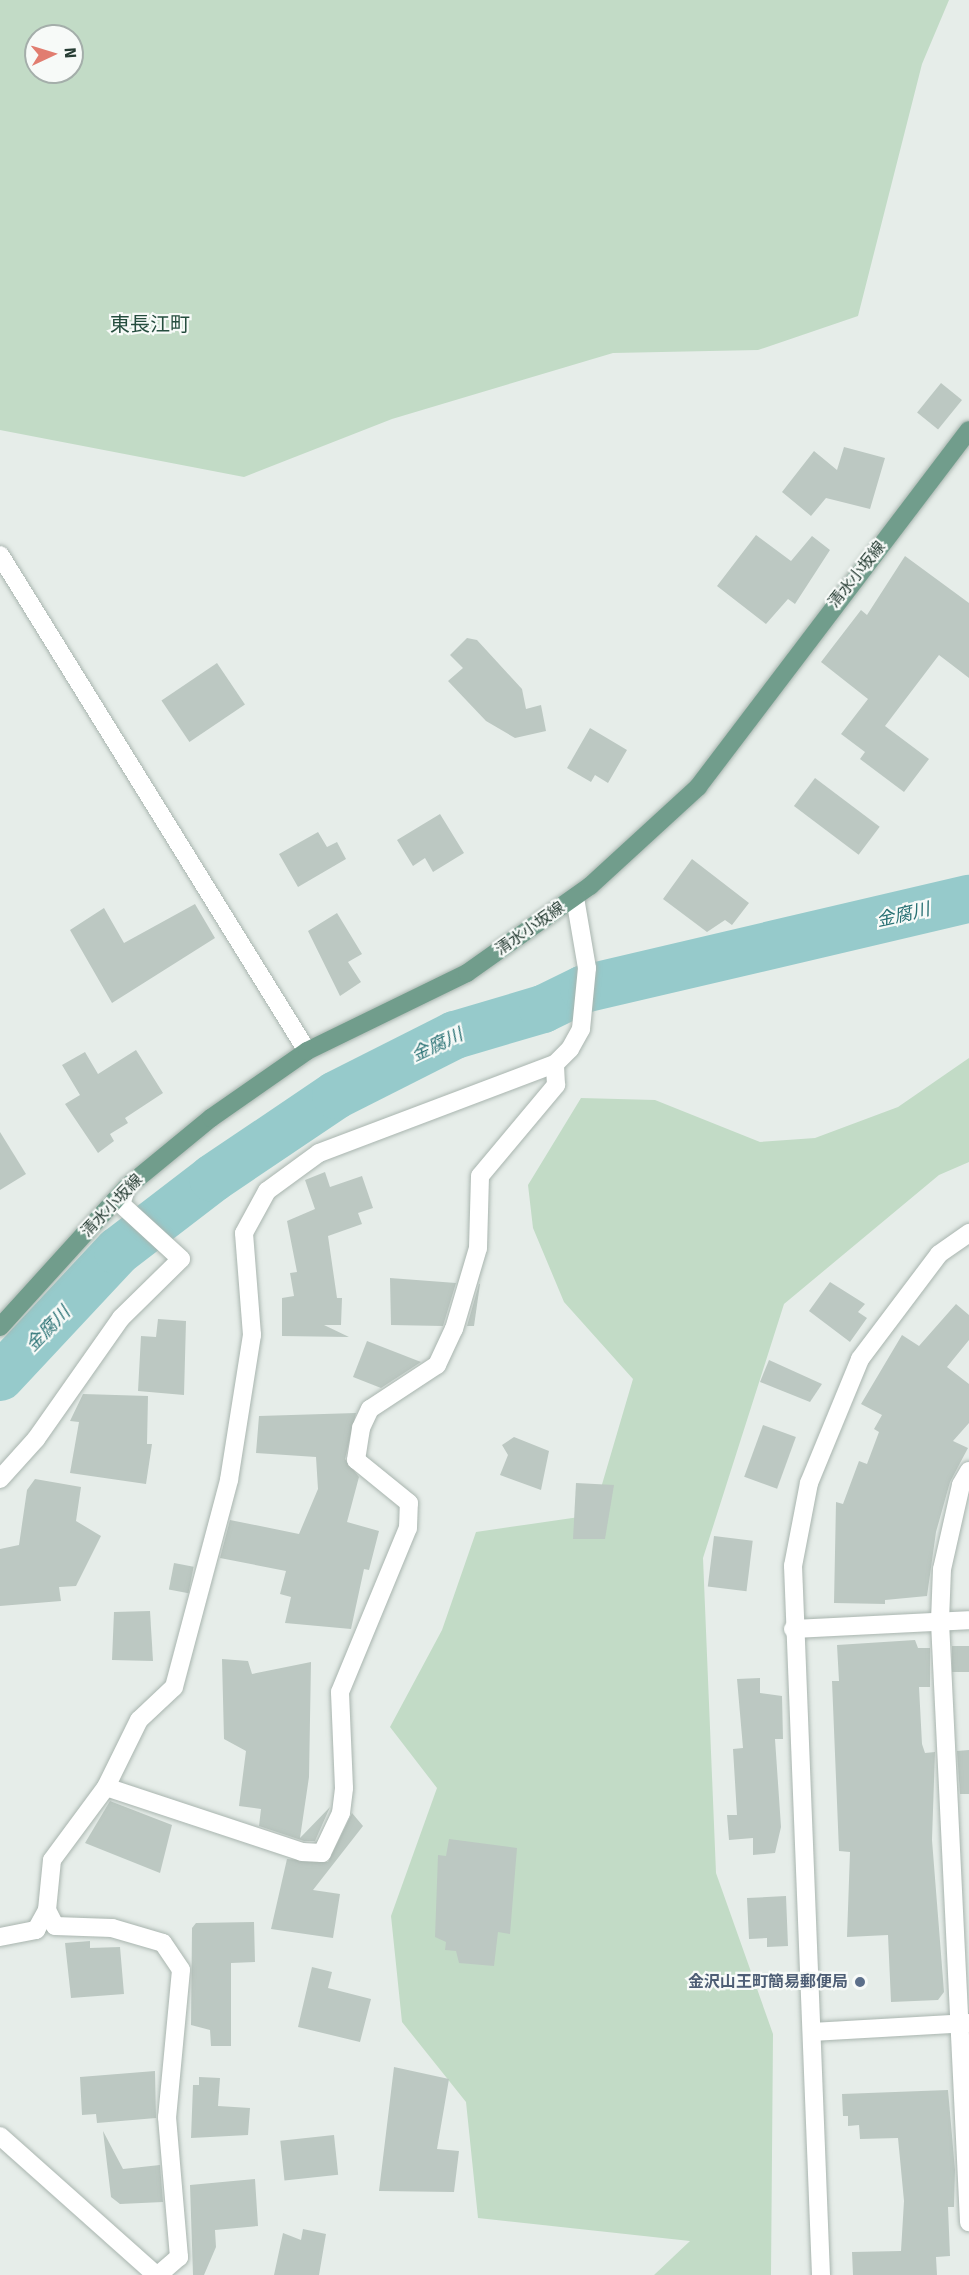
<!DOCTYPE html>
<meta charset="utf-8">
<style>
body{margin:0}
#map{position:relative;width:969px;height:2275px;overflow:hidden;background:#e6ede9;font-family:"Fira Sans","Noto Sans JP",sans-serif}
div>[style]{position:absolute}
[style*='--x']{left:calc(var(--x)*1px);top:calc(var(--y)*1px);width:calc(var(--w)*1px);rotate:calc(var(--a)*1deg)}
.green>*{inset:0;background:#c2dbc6}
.river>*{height:48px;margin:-24px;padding:0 24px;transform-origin:24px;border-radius:24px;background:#96cacb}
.building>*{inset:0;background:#bcc8c2;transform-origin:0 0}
.roads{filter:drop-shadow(0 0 2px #a9b5af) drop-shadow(0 0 2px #a9b5af)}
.minor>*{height:18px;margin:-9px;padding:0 9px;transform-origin:9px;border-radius:9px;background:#fff}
.major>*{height:18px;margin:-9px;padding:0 9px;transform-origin:9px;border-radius:9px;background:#719d8c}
.dots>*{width:16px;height:16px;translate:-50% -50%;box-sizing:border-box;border:3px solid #f7faf8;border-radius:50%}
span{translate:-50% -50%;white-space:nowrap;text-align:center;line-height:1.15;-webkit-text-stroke:4.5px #f7faf8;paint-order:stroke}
.street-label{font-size:16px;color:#273d34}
.service-label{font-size:16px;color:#4e5e75;font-weight:700}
.right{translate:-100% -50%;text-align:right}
.water-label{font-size:18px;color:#287073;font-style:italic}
.quarter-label{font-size:20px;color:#254d3e}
.north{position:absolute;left:24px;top:24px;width:60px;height:60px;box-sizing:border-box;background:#f7faf8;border:2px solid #a4aeaa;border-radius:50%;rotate:86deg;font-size:16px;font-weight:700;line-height:24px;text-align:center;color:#273d34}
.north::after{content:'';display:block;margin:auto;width:21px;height:27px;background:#e17d70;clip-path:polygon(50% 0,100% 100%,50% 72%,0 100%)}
</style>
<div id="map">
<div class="green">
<i style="clip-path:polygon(evenodd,0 0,949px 0,922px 64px,858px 316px,758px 350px,613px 353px,392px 419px,244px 477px,0 430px,0 0,36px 36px,72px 36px,72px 72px,36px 72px,36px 36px)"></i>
<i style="clip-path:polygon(969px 1058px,969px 1162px,939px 1175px,784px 1304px,703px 1558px,716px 1873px,773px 2034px,771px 2275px,654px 2275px,690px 2241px,478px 2218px,466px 2102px,402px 2022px,391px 1916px,437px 1788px,390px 1727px,442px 1630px,476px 1532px,593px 1515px,633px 1379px,564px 1302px,533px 1228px,528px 1185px,581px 1098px,655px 1100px,760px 1142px,815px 1138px,898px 1107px)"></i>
</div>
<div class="river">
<i style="--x:0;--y:1377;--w:173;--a:-46.9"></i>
<i style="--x:118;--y:1251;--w:120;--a:-37.5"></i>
<i style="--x:213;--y:1178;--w:148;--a:-34"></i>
<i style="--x:336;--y:1095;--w:133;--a:-26.8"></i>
<i style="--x:455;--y:1035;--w:92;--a:-16.5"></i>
<i style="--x:543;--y:1009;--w:46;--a:-26"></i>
<i style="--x:584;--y:989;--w:395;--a:-13.2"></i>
</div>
<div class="building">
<i style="left:941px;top:383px;width:27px;height:38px;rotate:39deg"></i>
<i style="clip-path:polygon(844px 447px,885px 458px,870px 509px,826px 498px,811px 516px,782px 492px,814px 451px,837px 470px)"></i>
<i style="clip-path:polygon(756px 535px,791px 561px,812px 536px,830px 550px,795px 604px,788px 599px,766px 624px,717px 586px)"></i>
<i style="clip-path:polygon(905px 556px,969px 603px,969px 678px,939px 655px,885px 726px,929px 759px,904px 792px,860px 759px,865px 752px,841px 734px,868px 699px,821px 662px,861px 610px,867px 615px)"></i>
<i style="clip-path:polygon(467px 638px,477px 640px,522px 689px,526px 709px,541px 705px,546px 731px,515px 738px,486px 721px,448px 681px,463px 668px,450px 655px)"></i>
<i style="left:217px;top:663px;width:50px;height:67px;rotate:56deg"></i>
<i style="clip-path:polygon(590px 728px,627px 750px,608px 783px,595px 775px,591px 782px,567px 768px)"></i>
<i style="left:815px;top:778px;width:81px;height:35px;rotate:37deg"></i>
<i style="clip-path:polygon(440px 814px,464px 853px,433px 872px,425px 858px,413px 866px,397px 840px)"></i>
<i style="clip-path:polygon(318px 832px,327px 847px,337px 842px,346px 859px,298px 887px,279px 854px)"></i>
<i style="clip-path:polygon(692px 859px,749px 903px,732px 925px,725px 920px,707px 932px,663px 899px)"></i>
<i style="clip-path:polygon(195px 904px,215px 938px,112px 1003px,70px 930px,104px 908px,124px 943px)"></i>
<i style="clip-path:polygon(337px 913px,362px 954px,348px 962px,361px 982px,340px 996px,308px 931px)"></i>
<i style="clip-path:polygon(136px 1050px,163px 1093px,125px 1118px,128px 1123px,110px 1134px,114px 1141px,98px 1153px,65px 1104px,80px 1095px,62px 1065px,85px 1052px,98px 1074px)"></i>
<i style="clip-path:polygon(0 1132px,26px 1174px,0 1190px)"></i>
<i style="clip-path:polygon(325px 1172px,330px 1187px,362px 1176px,373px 1208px,358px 1213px,362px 1224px,328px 1236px,337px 1298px,342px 1298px,341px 1325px,324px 1325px,349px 1337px,282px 1336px,282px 1298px,294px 1296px,290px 1273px,297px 1272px,287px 1221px,315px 1209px,305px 1180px)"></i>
<i style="clip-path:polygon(390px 1278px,456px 1283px,443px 1326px,391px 1325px)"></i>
<i style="clip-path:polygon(830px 1282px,865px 1304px,858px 1312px,867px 1318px,850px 1342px,809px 1311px)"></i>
<i style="clip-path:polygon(480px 1284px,474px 1326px,467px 1326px,479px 1284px)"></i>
<i style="clip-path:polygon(956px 1304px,969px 1315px,969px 1340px,947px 1367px,969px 1384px,969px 1423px,953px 1441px,968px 1448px,950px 1482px,936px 1532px,927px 1596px,885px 1600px,885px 1604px,834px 1603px,836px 1502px,843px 1504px,859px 1461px,867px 1464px,879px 1432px,874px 1429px,882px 1415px,861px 1404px,902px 1335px,919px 1346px)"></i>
<i style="clip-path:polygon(158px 1319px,186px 1321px,184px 1395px,138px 1391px,141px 1336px,156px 1337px)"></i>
<i style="clip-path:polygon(367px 1341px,421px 1362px,381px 1388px,353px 1377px)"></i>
<i style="clip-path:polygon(769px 1360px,822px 1384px,810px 1402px,760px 1382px)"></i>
<i style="clip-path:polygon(83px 1394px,148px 1396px,147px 1444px,152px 1444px,146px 1484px,70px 1473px,79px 1422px,70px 1421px)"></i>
<i style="clip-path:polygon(356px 1413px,345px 1459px,359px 1477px,347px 1522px,379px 1531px,369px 1570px,364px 1569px,351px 1629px,285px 1623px,291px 1597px,280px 1594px,286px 1571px,220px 1558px,230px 1520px,299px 1534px,318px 1489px,316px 1457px,256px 1453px,259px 1416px)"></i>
<i style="left:763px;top:1425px;width:35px;height:55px;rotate:20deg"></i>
<i style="clip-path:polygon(514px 1437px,549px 1451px,541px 1490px,500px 1475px,508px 1455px,502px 1445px)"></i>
<i style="clip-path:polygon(35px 1479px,81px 1487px,76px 1521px,101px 1536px,76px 1586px,59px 1587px,61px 1601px,0 1606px,0 1549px,19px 1545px,27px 1490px)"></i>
<i style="clip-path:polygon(576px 1483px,614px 1485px,605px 1539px,573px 1539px)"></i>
<i style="left:714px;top:1536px;width:39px;height:51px;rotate:7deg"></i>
<i style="left:174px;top:1563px;width:20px;height:27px;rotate:11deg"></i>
<i style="clip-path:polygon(150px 1611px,153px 1661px,112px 1660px,114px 1612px)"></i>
<i style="clip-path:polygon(915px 1640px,918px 1648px,930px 1648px,930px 1687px,919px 1687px,922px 1744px,925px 1753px,935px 1752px,932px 1840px,944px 1992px,938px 2000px,891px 2002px,888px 1935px,847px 1937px,850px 1852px,839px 1851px,832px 1681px,839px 1681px,837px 1645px)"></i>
<i style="left:969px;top:1646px;width:26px;height:17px;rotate:90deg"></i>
<i style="clip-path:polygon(222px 1659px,248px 1661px,252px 1674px,311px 1662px,309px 1777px,300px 1838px,330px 1807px,315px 1841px,304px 1841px,259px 1826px,261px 1809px,239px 1806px,246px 1751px,224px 1739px)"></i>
<i style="clip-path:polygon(760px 1678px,760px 1693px,782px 1696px,783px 1739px,775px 1739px,781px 1827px,775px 1853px,753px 1855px,753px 1838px,729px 1840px,727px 1815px,737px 1815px,733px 1749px,743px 1748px,737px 1679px)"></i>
<i style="clip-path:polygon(969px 1750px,969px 1794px,960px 1794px,957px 1751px)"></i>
<i style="clip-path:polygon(110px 1801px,172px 1825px,160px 1873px,85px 1843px)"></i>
<i style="clip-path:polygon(352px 1813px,363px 1826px,313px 1890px,340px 1894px,333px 1938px,271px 1929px,287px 1859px,328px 1862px)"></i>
<i style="clip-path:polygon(449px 1839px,517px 1848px,510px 1934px,498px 1932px,494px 1966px,459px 1963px,456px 1951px,445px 1950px,446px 1942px,435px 1937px,438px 1855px,446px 1856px)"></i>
<i style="clip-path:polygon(786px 1896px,788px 1946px,767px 1947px,767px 1938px,749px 1939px,747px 1898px)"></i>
<i style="clip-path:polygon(254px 1922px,255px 1962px,231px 1963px,231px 2046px,211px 2046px,210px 2030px,191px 2025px,192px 1928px,196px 1923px)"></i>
<i style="clip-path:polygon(90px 1941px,90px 1948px,120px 1947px,124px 1994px,71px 1998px,65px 1943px)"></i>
<i style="clip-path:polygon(312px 1967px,332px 1972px,328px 1988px,371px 1999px,360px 2042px,298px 2027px)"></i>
<i style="clip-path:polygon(394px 2067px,449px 2079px,437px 2149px,459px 2151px,454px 2192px,379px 2191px)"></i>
<i style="clip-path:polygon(155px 2071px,156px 2118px,97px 2123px,96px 2114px,82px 2115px,80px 2077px)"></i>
<i style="clip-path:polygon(199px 2077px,220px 2078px,218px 2106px,250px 2108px,248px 2135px,191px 2138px,193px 2085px,199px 2085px)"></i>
<i style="clip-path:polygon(948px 2090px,955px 2170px,954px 2207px,948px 2207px,950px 2256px,936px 2257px,937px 2275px,853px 2275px,852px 2252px,901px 2251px,904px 2201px,898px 2138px,860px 2139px,859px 2125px,848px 2126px,848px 2116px,843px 2116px,842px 2094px)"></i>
<i style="clip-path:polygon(103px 2131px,123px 2169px,160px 2165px,163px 2202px,120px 2204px,111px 2197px)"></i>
<i style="left:334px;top:2135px;width:40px;height:54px;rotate:84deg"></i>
<i style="clip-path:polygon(255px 2179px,258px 2226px,215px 2230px,216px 2247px,204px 2275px,193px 2275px,190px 2185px)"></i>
<i style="clip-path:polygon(303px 2229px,326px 2234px,319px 2275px,274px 2275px,283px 2233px,301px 2240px)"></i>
</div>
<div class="roads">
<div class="minor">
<i style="--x:0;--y:555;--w:583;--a:58.24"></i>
<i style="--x:969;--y:1471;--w:16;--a:120"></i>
<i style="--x:961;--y:1485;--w:86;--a:102.7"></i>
<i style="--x:942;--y:1569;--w:53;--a:92.2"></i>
<i style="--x:940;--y:1622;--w:601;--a:87.23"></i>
<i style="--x:0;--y:1479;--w:54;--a:-48"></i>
<i style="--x:36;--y:1439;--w:148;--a:-54.9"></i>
<i style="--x:121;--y:1318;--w:84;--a:-44.5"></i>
<i style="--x:181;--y:1259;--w:81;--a:-137.5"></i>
<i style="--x:121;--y:1204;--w:18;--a:-71"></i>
<i style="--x:793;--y:1629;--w:176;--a:-2.9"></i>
<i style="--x:106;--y:1787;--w:206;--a:18.3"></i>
<i style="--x:302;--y:1852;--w:20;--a:3"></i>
<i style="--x:322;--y:1853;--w:44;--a:-64.6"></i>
<i style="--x:341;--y:1813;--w:25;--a:-83"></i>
<i style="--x:344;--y:1788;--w:96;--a:-92.4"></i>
<i style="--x:340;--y:1692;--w:178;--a:-67.5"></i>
<i style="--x:408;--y:1528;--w:25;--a:-88"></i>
<i style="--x:409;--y:1503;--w:68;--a:-140.9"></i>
<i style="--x:356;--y:1460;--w:32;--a:-81"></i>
<i style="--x:361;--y:1428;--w:21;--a:-65"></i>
<i style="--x:370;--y:1409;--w:80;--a:-33.3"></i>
<i style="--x:437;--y:1365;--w:40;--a:-65"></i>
<i style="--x:454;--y:1329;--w:84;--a:-73.5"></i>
<i style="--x:478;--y:1248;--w:72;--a:-88.4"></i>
<i style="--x:480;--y:1176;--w:119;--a:-50.1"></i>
<i style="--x:556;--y:1085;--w:21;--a:-93"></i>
<i style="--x:47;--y:1910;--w:18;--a:63"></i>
<i style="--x:55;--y:1926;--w:57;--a:2"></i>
<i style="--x:112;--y:1928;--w:53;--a:16.4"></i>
<i style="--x:163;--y:1943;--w:32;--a:56"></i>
<i style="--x:181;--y:1970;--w:148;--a:95.4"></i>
<i style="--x:167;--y:2117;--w:141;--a:85.1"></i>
<i style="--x:179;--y:2257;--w:28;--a:139"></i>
<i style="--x:0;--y:1937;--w:37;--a:-11"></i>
<i style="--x:36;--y:1930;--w:23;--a:-61"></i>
<i style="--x:47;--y:1910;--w:50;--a:-84.3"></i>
<i style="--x:52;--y:1860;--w:91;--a:-53.5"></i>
<i style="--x:106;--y:1787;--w:75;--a:-63.8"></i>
<i style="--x:139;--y:1720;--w:48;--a:-43.3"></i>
<i style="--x:174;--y:1687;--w:214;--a:-75.1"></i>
<i style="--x:229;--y:1480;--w:147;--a:-81"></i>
<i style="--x:252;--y:1335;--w:102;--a:-94.5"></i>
<i style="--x:244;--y:1233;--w:48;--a:-61.3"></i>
<i style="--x:267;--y:1191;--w:64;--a:-36.2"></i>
<i style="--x:319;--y:1153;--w:252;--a:-20.7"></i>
<i style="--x:555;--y:1064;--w:21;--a:-45"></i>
<i style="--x:570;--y:1049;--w:23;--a:-61"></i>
<i style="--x:581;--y:1029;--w:61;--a:-84.4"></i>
<i style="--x:587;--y:968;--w:71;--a:-99.7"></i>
<i style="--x:812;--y:2032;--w:157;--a:-3.3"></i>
<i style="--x:0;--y:2136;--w:209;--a:41.7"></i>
<i style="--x:821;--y:2275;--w:710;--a:-92.26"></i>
<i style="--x:793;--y:1566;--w:85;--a:-79.1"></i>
<i style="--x:809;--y:1483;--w:134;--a:-67.6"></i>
<i style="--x:860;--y:1359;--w:131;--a:-53"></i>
<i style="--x:939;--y:1254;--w:37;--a:-35"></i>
</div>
<div class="major">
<i style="--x:0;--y:1327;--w:189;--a:-47.8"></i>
<i style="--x:127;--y:1187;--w:109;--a:-39.4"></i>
<i style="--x:211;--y:1118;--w:117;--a:-34.9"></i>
<i style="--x:307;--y:1051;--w:178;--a:-26"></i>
<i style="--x:467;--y:973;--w:151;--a:-35.3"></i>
<i style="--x:590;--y:886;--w:147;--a:-42.5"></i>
<i style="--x:698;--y:787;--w:448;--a:-52.8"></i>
</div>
</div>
<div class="dots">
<i style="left:860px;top:1982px;background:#5c6f8a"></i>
</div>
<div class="street-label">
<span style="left:857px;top:575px;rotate:-51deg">清水小坂線</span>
<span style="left:530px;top:929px;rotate:-35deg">清水小坂線</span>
<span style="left:112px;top:1206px;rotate:-46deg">清水小坂線</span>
</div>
<div class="service-label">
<span class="right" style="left:848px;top:1982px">金沢山王町簡易郵便局</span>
</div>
<div class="water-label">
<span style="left:903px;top:915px;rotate:-13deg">金腐川</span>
<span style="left:437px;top:1045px;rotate:-25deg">金腐川</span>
<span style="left:48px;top:1329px;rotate:-46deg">金腐川</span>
</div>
<div class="quarter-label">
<span style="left:150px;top:324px">東長江町</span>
</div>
<div class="north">N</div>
</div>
